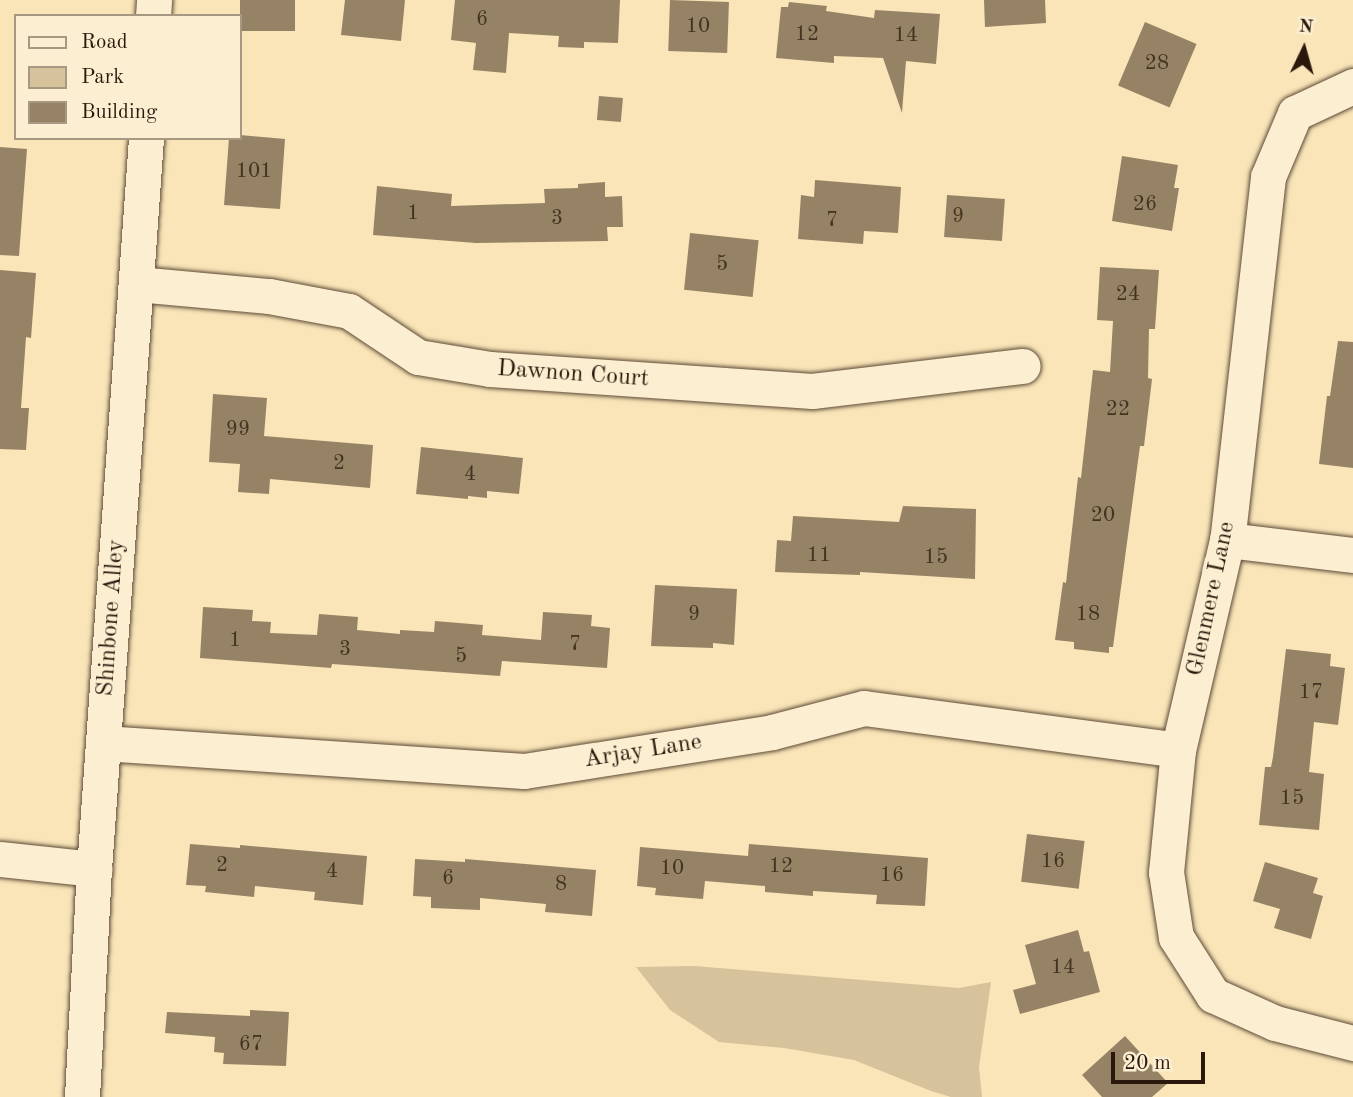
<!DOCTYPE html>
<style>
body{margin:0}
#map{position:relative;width:1353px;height:1097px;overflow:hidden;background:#f9e5b8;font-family:"Old Standard TT",serif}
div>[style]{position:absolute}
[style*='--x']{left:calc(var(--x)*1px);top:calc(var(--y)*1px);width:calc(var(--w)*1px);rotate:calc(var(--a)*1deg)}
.green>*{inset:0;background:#d6c29b}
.building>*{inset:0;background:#968365;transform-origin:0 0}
.roads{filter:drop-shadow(0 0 2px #5e4b37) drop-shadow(0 0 2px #5e4b37)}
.street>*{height:35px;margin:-17.5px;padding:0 17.5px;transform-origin:17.5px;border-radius:17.5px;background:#fbeed1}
span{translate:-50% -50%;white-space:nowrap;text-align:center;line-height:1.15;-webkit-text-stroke:7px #fbeed1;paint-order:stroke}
.number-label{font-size:21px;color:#453322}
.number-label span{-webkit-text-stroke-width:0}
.street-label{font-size:24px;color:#2a180c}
.legend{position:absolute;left:14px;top:14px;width:228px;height:126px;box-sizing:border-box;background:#fbeed1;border:2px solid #a79882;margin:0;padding:9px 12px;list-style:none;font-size:21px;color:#2a180c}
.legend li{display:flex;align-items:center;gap:14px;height:35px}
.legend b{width:35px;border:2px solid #a79882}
.north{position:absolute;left:1269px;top:14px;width:70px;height:70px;-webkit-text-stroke:5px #fbeed1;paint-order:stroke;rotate:5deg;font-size:19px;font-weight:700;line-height:28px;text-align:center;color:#2a180c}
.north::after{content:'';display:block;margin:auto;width:24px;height:32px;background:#2a180c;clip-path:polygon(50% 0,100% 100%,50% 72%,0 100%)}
.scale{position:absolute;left:1111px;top:1052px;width:94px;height:32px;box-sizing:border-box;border:4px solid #2a180c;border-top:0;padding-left:9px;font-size:21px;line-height:24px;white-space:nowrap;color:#2a180c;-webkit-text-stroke:5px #fbeed1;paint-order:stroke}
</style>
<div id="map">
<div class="green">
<i style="clip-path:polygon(694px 966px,959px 988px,991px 982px,979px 1067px,982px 1097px,951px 1097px,931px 1091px,854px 1060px,784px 1048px,719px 1042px,670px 1010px,636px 967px)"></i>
</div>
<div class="building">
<i style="left:240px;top:0;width:55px;height:31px"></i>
<i style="clip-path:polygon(345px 0,405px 0,401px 41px,341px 35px)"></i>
<i style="clip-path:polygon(455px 0,620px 0,618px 43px,584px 42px,584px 48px,558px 47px,559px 36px,509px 33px,506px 73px,473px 70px,476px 43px,451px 40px)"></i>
<i style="left:670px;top:0;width:59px;height:51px;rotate:2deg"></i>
<i style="clip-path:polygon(984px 0,1045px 0,1046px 23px,985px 27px)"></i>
<i style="clip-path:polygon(789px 2px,827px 6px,826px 11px,874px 18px,875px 10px,940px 14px,936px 64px,906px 61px,902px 113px,883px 58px,834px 56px,834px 63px,776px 58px,781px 7px,788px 7px)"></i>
<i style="left:1145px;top:22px;width:56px;height:69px;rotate:23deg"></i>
<i style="left:599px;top:96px;width:24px;height:24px;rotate:5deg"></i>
<i style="clip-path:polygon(240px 135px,285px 139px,280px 209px,224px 205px,229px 138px,240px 138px)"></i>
<i style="clip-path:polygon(0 147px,27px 149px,19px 256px,0 255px)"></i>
<i style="clip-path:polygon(1122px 156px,1178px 165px,1174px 188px,1179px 188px,1172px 231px,1112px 221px)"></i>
<i style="clip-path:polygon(815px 180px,901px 187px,898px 233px,864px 231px,863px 244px,798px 239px,801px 195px,814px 197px)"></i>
<i style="clip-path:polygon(605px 182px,605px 197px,622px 196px,623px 227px,607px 227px,608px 241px,476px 243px,373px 235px,377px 186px,452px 194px,451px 206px,545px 203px,544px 189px,578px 188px,578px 184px)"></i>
<i style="left:947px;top:195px;width:58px;height:42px;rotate:4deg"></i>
<i style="left:690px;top:233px;width:69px;height:57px;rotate:6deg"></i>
<i style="clip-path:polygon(1100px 267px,1159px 270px,1155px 329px,1149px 329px,1148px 378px,1152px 379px,1144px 446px,1140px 446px,1113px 647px,1109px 647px,1109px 653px,1074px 649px,1074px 642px,1055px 640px,1063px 582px,1066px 583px,1078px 477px,1081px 478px,1093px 370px,1110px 372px,1113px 321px,1097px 320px)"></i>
<i style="clip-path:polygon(0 270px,36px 273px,31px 338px,26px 337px,21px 408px,29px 408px,26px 450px,0 449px)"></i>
<i style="clip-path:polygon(1338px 341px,1353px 342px,1353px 468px,1319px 464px,1327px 396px,1330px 396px)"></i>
<i style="clip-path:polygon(213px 394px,267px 398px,264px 436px,373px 445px,370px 488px,270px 479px,269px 494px,238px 492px,240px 464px,209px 462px)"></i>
<i style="clip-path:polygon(421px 447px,523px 458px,519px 494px,487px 491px,487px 498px,468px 496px,468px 499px,416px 494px)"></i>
<i style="clip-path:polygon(903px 506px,976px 509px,975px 579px,860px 572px,860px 575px,775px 572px,777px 540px,791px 541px,793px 516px,899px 522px)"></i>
<i style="clip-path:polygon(655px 585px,737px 589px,734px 645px,713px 643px,713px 648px,651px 646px)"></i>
<i style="clip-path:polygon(203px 607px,253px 610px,252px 621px,271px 622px,270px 633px,317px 635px,319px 614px,358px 617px,357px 630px,400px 634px,400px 630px,434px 632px,435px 621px,483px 625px,482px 635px,541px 640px,543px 612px,592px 615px,591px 626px,610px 628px,607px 668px,502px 661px,500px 676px,332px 664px,331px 668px,200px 658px)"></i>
<i style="clip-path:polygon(1286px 649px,1331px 654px,1330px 666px,1345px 668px,1338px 725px,1314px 722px,1309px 772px,1324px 774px,1319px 830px,1259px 825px,1265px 767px,1271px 767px,1273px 757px)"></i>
<i style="left:1027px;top:834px;width:58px;height:48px;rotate:7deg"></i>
<i style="clip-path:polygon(190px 844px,240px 848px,240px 845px,367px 856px,363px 905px,314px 900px,315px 892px,255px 886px,254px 897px,205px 892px,206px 886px,186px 885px)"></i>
<i style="clip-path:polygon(749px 844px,928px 858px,925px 906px,876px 904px,877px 895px,813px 891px,813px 896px,765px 892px,765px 886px,705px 881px,703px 899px,655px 895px,656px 888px,637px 886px,640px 847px,748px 856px)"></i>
<i style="clip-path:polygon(415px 859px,465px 862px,465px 859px,596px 870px,592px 916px,545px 912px,546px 904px,480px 898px,480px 910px,431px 908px,431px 897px,413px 896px)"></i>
<i style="clip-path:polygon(1265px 862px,1318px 878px,1313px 893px,1323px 896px,1311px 939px,1274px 928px,1280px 909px,1253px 901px)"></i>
<i style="clip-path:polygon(1078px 930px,1084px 952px,1089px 951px,1100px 992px,1020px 1014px,1013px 990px,1036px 984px,1025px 945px)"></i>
<i style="clip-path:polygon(250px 1010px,289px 1012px,286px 1066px,223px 1064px,224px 1053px,214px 1052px,215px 1037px,165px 1033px,167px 1012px,250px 1016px)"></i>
<i style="clip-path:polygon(1125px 1036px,1168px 1083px,1152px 1097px,1102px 1097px,1082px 1075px)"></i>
</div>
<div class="roads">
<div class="street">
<i style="--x:153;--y:16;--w:16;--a:-86"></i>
<i style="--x:1353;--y:86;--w:64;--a:155"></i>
<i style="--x:1295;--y:113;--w:69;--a:112.9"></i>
<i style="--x:1268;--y:177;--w:365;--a:96.4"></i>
<i style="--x:1227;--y:540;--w:216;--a:103.1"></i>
<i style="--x:1178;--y:750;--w:123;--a:95.6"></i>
<i style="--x:1166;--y:872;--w:66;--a:81.3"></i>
<i style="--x:1176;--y:937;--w:69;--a:57.5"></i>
<i style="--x:1213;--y:995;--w:68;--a:24.3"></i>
<i style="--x:1275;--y:1023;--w:81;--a:14.4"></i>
<i style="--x:137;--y:284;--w:133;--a:5.2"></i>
<i style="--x:269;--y:296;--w:81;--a:10.6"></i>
<i style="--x:349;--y:311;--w:83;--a:33.7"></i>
<i style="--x:418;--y:357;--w:73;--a:9.5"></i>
<i style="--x:490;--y:369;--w:323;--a:3.9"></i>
<i style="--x:812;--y:391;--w:212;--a:-6.8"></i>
<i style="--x:1227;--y:540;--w:127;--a:6.8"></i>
<i style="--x:103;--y:743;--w:422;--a:3.8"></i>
<i style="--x:524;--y:771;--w:251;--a:-8.9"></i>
<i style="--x:772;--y:732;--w:95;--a:-14.6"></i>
<i style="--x:864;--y:708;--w:317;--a:7.6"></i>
<i style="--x:0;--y:859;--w:95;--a:6.1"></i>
<i style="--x:82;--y:1097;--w:228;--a:-87"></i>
<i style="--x:94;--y:869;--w:733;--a:-85.93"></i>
</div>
</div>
<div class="number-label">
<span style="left:482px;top:20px">6</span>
<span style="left:698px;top:27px">10</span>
<span style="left:807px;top:35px">12</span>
<span style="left:906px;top:36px">14</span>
<span style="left:1157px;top:64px">28</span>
<span style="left:254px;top:172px">101</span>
<span style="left:1145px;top:205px">26</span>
<span style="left:413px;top:214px">1</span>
<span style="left:958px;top:217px">9</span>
<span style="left:557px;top:219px">3</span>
<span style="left:832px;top:221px">7</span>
<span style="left:722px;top:265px">5</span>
<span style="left:1128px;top:295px">24</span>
<span style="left:1118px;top:410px">22</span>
<span style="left:238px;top:430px">99</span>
<span style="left:339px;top:464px">2</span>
<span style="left:470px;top:475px">4</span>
<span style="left:1103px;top:516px">20</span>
<span style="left:819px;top:556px">11</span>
<span style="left:936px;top:558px">15</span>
<span style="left:694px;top:615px">9</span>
<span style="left:1088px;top:615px">18</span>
<span style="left:235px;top:641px">1</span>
<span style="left:575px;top:645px">7</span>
<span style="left:345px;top:650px">3</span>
<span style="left:461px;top:657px">5</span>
<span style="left:1311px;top:693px">17</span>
<span style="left:1292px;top:799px">15</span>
<span style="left:1053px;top:862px">16</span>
<span style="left:222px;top:866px">2</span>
<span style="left:781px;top:867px">12</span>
<span style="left:672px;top:869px">10</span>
<span style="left:332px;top:872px">4</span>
<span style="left:892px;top:876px">16</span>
<span style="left:448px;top:879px">6</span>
<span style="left:561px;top:885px">8</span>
<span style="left:1063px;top:968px">14</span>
<span style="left:251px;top:1045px">67</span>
</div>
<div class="street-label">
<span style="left:573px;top:375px;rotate:4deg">Dawnon Court</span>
<span style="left:1212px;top:599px;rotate:-78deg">Glenmere Lane</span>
<span style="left:112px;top:618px;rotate:-86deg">Shinbone Alley</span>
<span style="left:643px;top:752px;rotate:-9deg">Arjay Lane</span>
</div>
<ul class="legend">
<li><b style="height:9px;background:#fbeed1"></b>Road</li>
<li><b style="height:19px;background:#d6c29b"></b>Park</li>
<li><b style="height:19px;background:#968365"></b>Building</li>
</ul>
<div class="north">N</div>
<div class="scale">20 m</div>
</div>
